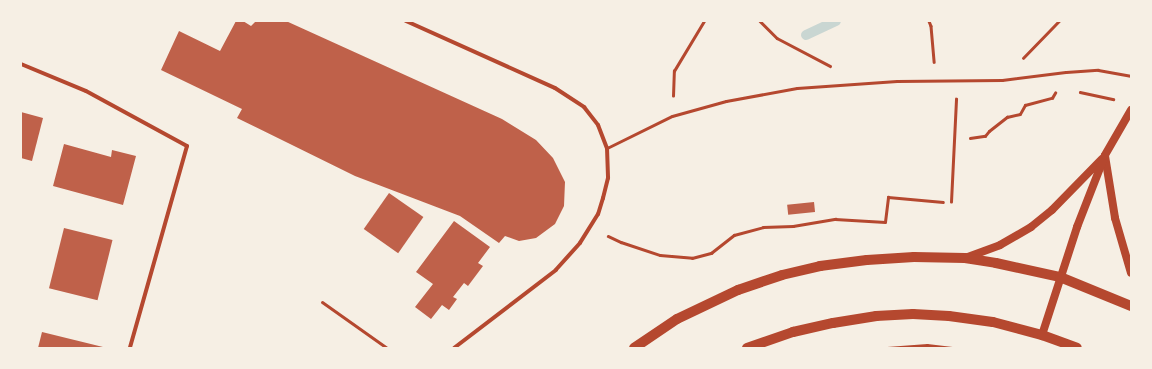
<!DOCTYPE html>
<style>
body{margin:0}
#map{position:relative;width:1152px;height:369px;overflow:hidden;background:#f6efe4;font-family:Rubik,sans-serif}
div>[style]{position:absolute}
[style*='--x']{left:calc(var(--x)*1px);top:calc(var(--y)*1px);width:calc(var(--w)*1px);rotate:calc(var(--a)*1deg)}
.stream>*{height:10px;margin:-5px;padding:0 5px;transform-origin:5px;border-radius:5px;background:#c9d6d2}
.building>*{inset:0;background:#bf614a;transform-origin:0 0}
.path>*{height:2.5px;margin:-1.25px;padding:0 1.25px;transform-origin:1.25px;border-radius:1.25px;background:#b5482f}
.service>*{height:3px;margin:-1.5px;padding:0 1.5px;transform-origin:1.5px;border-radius:1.5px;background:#b5482f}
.minor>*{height:4px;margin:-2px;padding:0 2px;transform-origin:2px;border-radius:2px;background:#b5482f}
.secondary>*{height:8px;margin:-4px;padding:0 4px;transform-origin:4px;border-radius:4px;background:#b5482f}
.primary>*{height:10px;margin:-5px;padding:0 5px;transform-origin:5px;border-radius:5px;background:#b5482f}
span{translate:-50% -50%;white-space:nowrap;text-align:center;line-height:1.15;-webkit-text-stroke:3.5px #f6efe4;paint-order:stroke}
.frame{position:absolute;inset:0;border:22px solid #f6efe4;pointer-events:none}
</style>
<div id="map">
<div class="stream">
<i style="--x:806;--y:35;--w:33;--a:-25"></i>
</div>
<div class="building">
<i style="clip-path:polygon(236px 21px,243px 21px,251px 26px,256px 21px,286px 21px,502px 119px,536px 140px,553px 158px,565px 182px,564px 206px,555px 224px,536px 238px,519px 241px,505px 236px,499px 243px,460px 216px,355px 176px,237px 118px,242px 109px,161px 70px,179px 31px,220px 51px)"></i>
<i style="clip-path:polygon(21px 112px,43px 118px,32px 161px,21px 158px)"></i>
<i style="clip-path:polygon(64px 144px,111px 157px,112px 150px,136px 156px,123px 205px,53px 186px)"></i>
<i style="left:389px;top:193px;width:42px;height:44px;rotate:35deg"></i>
<i style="left:814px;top:202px;width:10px;height:27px;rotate:84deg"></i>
<i style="clip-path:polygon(454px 221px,490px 247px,478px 263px,483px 266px,468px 286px,464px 283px,453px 297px,457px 299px,449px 310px,442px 305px,431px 319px,415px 307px,433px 284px,416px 272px)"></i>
<i style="left:64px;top:228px;width:50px;height:62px;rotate:14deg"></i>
<i style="clip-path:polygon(42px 332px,103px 347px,103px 348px,38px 348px)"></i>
</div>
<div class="path">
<i style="--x:760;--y:21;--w:24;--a:45"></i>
<i style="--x:777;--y:38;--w:60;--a:27.8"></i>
<i style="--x:929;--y:21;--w:5;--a:68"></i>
<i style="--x:931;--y:26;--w:36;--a:85"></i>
<i style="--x:1023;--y:58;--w:52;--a:-45.8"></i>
<i style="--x:1080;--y:92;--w:34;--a:12"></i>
<i style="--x:673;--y:96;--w:25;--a:-88"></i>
<i style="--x:674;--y:71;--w:58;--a:-59"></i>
<i style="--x:970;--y:138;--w:15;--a:-8"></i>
<i style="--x:985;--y:136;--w:6;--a:-51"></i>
<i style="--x:989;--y:131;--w:23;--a:-38"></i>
<i style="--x:1007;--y:117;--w:13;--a:-13"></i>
<i style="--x:1020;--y:114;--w:10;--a:-61"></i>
<i style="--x:1025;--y:105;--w:28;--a:-15"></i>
<i style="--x:1052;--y:98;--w:6;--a:-59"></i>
<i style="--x:951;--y:202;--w:103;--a:-87.2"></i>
<i style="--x:608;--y:236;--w:14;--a:25"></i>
<i style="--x:621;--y:242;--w:41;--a:18.4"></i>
<i style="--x:660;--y:255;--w:32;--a:5"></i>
<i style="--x:692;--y:258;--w:20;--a:-15"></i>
<i style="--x:711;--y:253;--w:29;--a:-38"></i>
<i style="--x:734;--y:235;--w:30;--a:-15"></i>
<i style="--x:763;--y:227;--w:30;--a:-2"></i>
<i style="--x:793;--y:226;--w:43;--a:-9.5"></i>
<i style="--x:835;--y:219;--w:50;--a:3.4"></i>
<i style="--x:885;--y:222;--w:25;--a:-83"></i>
<i style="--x:888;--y:197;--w:55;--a:5.2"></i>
<i style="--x:887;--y:348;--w:40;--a:-4.3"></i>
<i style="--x:927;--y:345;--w:25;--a:7"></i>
</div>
<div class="service">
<i style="--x:607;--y:148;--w:72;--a:-26.2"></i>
<i style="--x:672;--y:116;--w:56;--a:-15.5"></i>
<i style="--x:726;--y:101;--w:72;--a:-10.4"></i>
<i style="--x:797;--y:88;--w:100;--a:-4"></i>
<i style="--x:897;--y:81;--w:105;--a:-0.5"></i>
<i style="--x:1002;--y:80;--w:64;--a:-7.1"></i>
<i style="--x:1066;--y:72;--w:32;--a:-4"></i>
<i style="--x:1098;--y:70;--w:34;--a:10"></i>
<i style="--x:322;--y:302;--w:80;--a:35.3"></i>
</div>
<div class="minor">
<i style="--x:406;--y:21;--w:163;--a:24.2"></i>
<i style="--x:555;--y:88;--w:35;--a:33"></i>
<i style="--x:584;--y:107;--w:23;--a:52"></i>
<i style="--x:598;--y:125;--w:25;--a:69"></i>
<i style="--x:607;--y:148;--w:30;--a:88"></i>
<i style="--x:608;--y:178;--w:21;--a:104"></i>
<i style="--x:603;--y:198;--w:17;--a:107"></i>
<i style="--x:598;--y:214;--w:34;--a:122"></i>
<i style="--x:580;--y:243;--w:36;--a:132"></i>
<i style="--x:556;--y:270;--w:128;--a:142.6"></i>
<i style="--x:21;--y:64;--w:70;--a:22.6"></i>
<i style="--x:86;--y:91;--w:115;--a:28.6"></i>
<i style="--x:187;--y:146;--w:210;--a:105.8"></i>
</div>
<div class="secondary">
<i style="--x:1105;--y:156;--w:63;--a:80.8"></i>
<i style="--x:1115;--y:218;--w:57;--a:73.8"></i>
<i style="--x:965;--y:258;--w:37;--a:-20"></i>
<i style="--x:1000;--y:245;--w:36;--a:-30"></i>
<i style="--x:1031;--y:227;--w:27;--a:-39"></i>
<i style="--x:1052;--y:210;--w:71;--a:-45.6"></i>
<i style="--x:1042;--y:335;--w:114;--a:-72"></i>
<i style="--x:1077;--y:227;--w:77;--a:-68.7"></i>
<i style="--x:1105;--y:155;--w:52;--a:-60"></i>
</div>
<div class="primary">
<i style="--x:634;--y:348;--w:52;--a:-34"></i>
<i style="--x:677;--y:319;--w:68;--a:-25.4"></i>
<i style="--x:738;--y:290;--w:46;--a:-18.8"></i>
<i style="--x:782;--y:275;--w:39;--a:-13"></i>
<i style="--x:820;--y:266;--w:47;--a:-7.3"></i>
<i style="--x:867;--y:260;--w:47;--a:-3.7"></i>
<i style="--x:914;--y:257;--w:51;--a:1.1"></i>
<i style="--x:965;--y:258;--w:31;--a:9"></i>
<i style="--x:996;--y:263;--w:66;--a:12.3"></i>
<i style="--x:1060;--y:277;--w:77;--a:22.2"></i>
<i style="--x:747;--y:348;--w:49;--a:-19.2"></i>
<i style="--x:793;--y:332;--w:41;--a:-12.7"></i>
<i style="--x:833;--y:323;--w:44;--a:-9.2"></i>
<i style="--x:876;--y:316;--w:37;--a:-3"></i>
<i style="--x:913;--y:314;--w:36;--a:3"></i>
<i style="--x:949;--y:316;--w:44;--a:7.8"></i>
<i style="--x:993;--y:322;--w:51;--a:14.9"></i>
<i style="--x:1042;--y:335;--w:37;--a:20"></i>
</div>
<div class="frame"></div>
</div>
